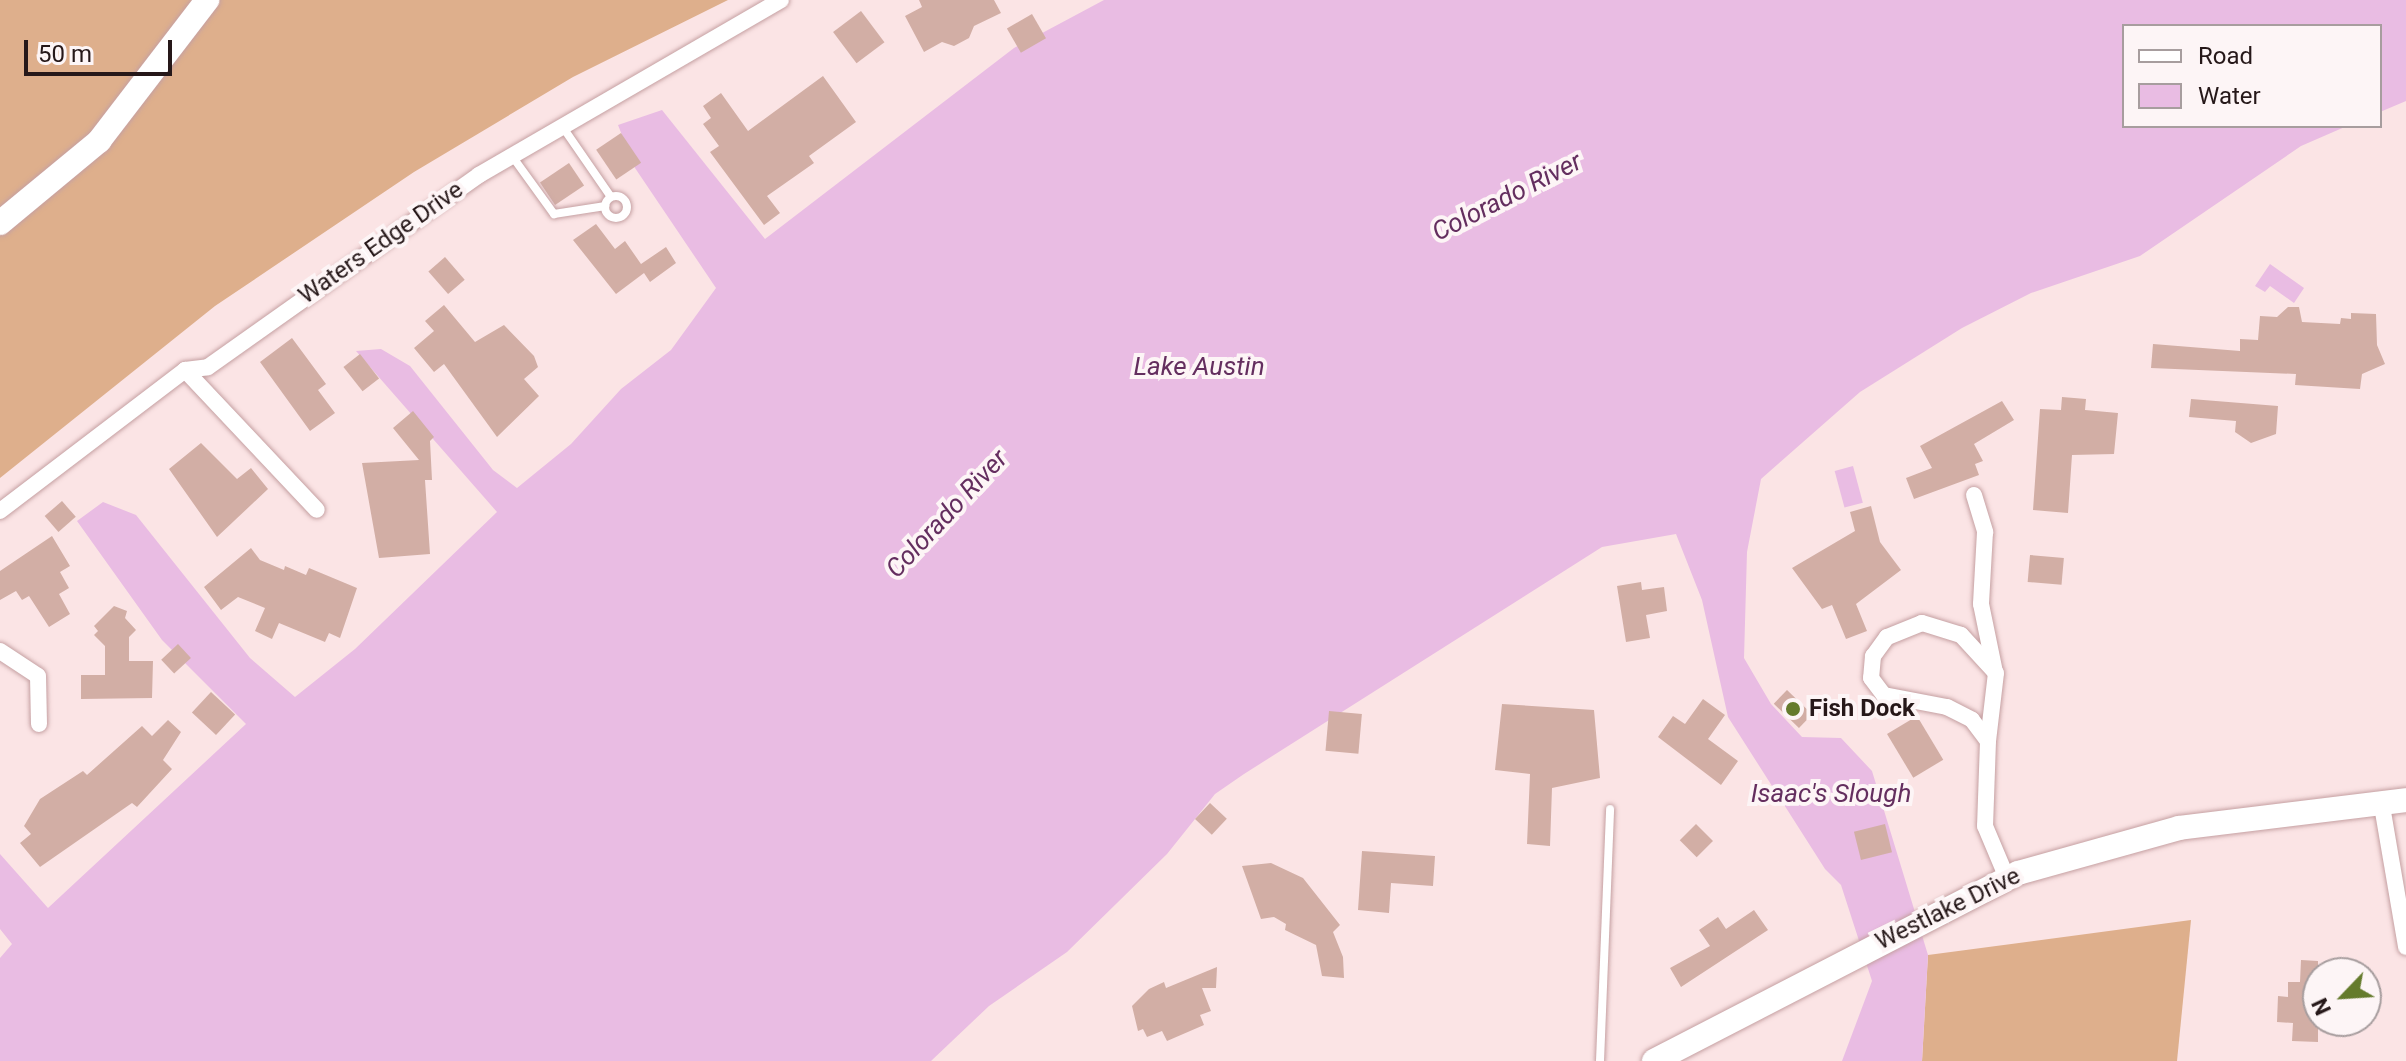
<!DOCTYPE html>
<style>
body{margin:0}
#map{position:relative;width:2406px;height:1061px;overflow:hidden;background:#fbe4e5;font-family:Roboto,sans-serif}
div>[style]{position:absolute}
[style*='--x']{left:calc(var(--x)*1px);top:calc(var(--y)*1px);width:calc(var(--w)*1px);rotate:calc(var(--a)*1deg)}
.forest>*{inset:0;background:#deaf8c}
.water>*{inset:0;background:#e9bce3;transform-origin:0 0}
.building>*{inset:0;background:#d2aea5;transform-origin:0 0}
.roads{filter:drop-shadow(0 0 2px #c5a0a2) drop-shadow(0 0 2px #c5a0a2)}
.lane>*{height:8px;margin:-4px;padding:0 4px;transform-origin:4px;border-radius:4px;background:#fff}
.lane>.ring{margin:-4px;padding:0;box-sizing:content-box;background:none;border:8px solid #fff;border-radius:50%}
.street>*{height:16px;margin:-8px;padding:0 8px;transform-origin:8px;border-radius:8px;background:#fff}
.secondary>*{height:24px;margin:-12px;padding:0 12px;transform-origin:12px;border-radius:12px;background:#fff}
.dots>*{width:22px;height:22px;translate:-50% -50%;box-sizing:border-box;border:4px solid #fdf5f6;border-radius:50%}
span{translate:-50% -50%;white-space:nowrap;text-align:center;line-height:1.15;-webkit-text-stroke:8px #fdf5f6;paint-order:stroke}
.street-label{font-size:24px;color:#261819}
.poi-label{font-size:24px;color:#261819;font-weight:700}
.left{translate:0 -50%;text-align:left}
.water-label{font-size:26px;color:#642e5f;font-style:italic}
.legend{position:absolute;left:2122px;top:24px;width:260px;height:104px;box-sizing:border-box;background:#fdf5f6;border:2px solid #a79d9e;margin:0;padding:10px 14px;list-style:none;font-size:24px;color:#261819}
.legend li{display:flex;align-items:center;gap:16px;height:40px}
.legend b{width:40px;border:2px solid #a79d9e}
.north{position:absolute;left:2302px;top:957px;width:80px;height:80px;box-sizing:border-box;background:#fdf5f6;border:2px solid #a79d9e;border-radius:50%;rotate:245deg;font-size:22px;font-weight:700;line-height:32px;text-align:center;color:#261819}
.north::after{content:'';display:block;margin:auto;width:28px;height:36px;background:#657b2c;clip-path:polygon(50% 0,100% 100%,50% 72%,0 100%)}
.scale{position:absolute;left:24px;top:40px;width:148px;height:36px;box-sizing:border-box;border:4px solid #261819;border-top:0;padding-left:10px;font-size:24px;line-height:28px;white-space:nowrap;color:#261819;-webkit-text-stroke:6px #fdf5f6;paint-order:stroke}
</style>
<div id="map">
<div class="forest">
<i style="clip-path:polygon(0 0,728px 0,573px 77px,414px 172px,215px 306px,0 478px)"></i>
<i style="clip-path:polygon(2191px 920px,2177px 1061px,1922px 1061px,1928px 955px)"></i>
</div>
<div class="water">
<i style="clip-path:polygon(1104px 0,2406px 0,2406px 101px,2380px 112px,2380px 26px,2124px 26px,2124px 126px,2347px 126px,2301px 146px,2140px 256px,2031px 293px,1962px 328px,1860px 392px,1761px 479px,1747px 552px,1744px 658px,1771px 704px,1802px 737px,1841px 738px,1872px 771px,1928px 955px,1922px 1061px,1842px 1061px,1872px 981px,1841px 885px,1825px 869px,1728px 717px,1702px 600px,1676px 534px,1602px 547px,1244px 774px,1215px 794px,1167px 854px,1067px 952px,989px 1006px,931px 1061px,0 1061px,0 958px,12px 944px,0 929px,0 854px,48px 908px,246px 724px,162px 640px,77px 521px,103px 502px,136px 515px,250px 658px,295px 697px,355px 649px,497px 512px,356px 351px,381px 349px,410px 366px,493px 470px,517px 488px,571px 444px,621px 389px,671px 350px,716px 288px,635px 168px,618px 125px,662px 110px,765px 239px,1014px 48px)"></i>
<i style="clip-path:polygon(2270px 264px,2304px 288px,2294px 303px,2270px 286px,2265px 292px,2255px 286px)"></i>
<i style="left:1853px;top:466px;width:38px;height:19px;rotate:75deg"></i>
</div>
<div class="building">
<i style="clip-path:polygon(919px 0,994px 0,1001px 13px,974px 26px,969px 38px,954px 46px,942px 42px,924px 52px,905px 16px,922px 7px)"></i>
<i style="left:861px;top:11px;width:39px;height:35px;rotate:53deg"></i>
<i style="left:1032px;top:14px;width:28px;height:29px;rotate:60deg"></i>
<i style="clip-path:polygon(823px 76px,856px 122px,809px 156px,814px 163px,767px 196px,780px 213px,764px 225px,710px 152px,719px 146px,703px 124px,711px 118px,703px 106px,721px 93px,748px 131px)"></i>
<i style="left:621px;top:133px;width:36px;height:30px;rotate:56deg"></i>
<i style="left:569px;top:163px;width:27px;height:35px;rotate:56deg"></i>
<i style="clip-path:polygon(596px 224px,615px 249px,625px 241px,641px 264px,666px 247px,676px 263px,650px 282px,644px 273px,616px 294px,573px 240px)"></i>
<i style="left:445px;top:257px;width:30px;height:22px;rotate:49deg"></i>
<i style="clip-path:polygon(444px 305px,475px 342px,504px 325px,534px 356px,538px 367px,524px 379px,539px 396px,497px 437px,444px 364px,434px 372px,414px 348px,434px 331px,425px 321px)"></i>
<i style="clip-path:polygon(2288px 307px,2299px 307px,2302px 322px,2340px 324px,2341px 318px,2351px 319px,2351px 313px,2376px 314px,2377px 345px,2385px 364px,2362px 374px,2360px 389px,2295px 385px,2296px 374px,2151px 368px,2153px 344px,2240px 351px,2240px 339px,2258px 340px,2260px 316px,2277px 317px)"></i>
<i style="clip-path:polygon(292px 338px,326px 384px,318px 390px,335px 413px,310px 431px,260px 362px)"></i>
<i style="left:360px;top:354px;width:31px;height:21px;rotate:52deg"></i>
<i style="clip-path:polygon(2062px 397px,2086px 399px,2085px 410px,2118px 413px,2114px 454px,2072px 455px,2068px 513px,2033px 510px,2040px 409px,2061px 410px)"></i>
<i style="clip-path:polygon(2191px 399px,2278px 406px,2276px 434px,2251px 443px,2235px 432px,2236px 421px,2189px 417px)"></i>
<i style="clip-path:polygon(2002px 401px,2014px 420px,1974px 444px,1983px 461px,1975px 464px,1979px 475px,1914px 499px,1906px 478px,1932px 468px,1920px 446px)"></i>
<i style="clip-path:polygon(413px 411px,434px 437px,430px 441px,432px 480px,425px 480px,430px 554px,379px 558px,362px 463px,419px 460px,393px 428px)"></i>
<i style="clip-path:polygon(201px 443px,237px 479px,251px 468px,268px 489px,217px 537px,169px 469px)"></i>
<i style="left:62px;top:501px;width:21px;height:23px;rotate:49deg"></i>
<i style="clip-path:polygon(1871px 506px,1880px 542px,1901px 570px,1856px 604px,1867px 631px,1846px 639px,1832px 605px,1822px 609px,1792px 568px,1855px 531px,1850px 512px)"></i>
<i style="clip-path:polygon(52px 536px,70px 566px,60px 572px,69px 588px,59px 594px,70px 614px,49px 627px,29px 596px,22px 600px,16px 591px,0 600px,0 571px)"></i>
<i style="clip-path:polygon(251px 548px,260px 560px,284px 570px,285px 566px,306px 575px,309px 568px,357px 588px,340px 638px,329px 633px,325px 642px,279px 623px,272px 639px,255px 631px,265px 608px,238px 597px,221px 610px,204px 587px)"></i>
<i style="left:2030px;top:555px;width:34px;height:27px;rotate:5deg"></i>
<i style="clip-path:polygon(1641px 582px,1642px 590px,1664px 587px,1667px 611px,1646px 615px,1650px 638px,1626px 642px,1617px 586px)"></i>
<i style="clip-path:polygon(114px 606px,127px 611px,125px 618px,136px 630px,129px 637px,129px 661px,153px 661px,152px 698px,81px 699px,81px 675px,105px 675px,105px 646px,94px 635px,98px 631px,94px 626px)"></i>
<i style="left:178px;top:644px;width:19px;height:23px;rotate:47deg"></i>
<i style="left:1787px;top:690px;width:35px;height:19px;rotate:44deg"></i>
<i style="left:211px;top:692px;width:33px;height:28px;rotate:43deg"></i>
<i style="clip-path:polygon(1703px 699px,1725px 715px,1708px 739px,1738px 761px,1721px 785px,1658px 737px,1673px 716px,1685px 724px)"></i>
<i style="clip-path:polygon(1502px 704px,1594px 710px,1600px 778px,1552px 788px,1550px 846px,1527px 844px,1530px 774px,1495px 770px)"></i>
<i style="left:1329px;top:711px;width:33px;height:40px;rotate:5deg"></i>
<i style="left:1917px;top:716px;width:51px;height:35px;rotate:59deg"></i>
<i style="clip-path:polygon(168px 720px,181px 732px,163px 760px,172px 769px,137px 807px,132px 803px,40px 867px,20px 843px,31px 834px,24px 826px,40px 799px,83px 771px,87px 775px,142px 726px,152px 736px)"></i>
<i style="left:1210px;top:803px;width:23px;height:22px;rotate:43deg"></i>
<i style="left:1696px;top:824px;width:24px;height:23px;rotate:45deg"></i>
<i style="left:1885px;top:824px;width:29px;height:32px;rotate:76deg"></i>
<i style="clip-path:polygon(1362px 851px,1435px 856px,1433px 886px,1391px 883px,1389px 913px,1358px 910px)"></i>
<i style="clip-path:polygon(1271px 863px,1303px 878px,1340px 925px,1333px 932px,1343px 957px,1344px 978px,1322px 976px,1316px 945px,1285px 930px,1286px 924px,1274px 917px,1261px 919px,1242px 866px)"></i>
<i style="clip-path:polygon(1754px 910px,1768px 930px,1681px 987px,1670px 968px,1710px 946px,1699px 930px,1718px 917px,1726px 929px)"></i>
<i style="clip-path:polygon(2301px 960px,2318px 961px,2318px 1042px,2292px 1041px,2293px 1023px,2277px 1022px,2278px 996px,2288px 997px,2288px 982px,2300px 982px)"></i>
<i style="clip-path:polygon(1217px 967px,1216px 988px,1202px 988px,1211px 1011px,1200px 1015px,1204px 1025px,1167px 1041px,1162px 1031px,1147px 1037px,1143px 1029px,1138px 1031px,1132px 1006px,1149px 989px,1164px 982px,1166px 988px)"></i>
</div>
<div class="roads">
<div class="lane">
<i style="--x:562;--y:126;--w:86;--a:55.4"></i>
<i style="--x:512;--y:156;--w:72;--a:54.1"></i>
<i style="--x:554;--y:214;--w:52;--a:-8.9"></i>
<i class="ring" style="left:605px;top:196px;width:14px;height:14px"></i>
<i style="--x:1600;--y:1061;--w:252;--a:-87.7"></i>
</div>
<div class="street">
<i style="--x:185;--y:370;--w:192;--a:46.7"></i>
<i style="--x:1974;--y:495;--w:39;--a:73"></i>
<i style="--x:1985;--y:532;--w:72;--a:93.2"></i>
<i style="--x:1981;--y:604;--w:69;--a:78.4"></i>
<i style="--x:0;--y:511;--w:233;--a:-37.3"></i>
<i style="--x:185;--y:370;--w:23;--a:-7"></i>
<i style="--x:208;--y:367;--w:332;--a:-35.3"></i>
<i style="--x:479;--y:175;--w:349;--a:-30.1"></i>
<i style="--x:0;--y:651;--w:45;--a:33.3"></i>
<i style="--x:38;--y:676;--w:48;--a:88.8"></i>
<i style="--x:1988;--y:741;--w:68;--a:-83.3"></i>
<i style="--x:1996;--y:673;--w:52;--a:-132.6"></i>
<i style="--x:1961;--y:635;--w:41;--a:-162.9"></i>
<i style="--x:1922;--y:623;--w:38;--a:158"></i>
<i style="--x:1887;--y:637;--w:24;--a:126"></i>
<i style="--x:1873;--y:656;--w:22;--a:95"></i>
<i style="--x:1871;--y:678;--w:21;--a:53"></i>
<i style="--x:1884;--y:695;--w:64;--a:10.8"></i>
<i style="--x:1947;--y:707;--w:28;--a:27"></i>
<i style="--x:1972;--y:720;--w:26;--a:53"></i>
<i style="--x:1988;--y:741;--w:85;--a:92"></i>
<i style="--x:1985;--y:826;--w:56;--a:67.1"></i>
<i style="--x:2382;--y:806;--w:143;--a:80.3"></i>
</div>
<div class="secondary">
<i style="--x:0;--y:223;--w:129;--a:-39.6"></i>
<i style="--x:99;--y:141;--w:178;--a:-52.5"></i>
<i style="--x:1654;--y:1061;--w:410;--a:-27.3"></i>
<i style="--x:2018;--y:873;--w:167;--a:-15.6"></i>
<i style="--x:2179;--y:828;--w:229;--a:-7"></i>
</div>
</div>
<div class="dots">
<i style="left:1793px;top:709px;background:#657b2c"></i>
</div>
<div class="street-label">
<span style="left:381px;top:243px;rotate:-35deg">Waters Edge Drive</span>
<span style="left:1948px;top:909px;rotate:-26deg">Westlake Drive</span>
</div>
<div class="poi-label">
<span class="left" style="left:1809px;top:709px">Fish Dock</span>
</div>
<div class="water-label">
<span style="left:1507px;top:197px;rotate:-27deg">Colorado River</span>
<span style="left:1199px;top:367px">Lake Austin</span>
<span style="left:947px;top:514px;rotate:-47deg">Colorado River</span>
<span style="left:1831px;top:794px">Isaac's Slough</span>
</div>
<ul class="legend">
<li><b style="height:10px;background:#fff"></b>Road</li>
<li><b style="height:22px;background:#e9bce3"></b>Water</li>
</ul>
<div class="north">N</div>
<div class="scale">50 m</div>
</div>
